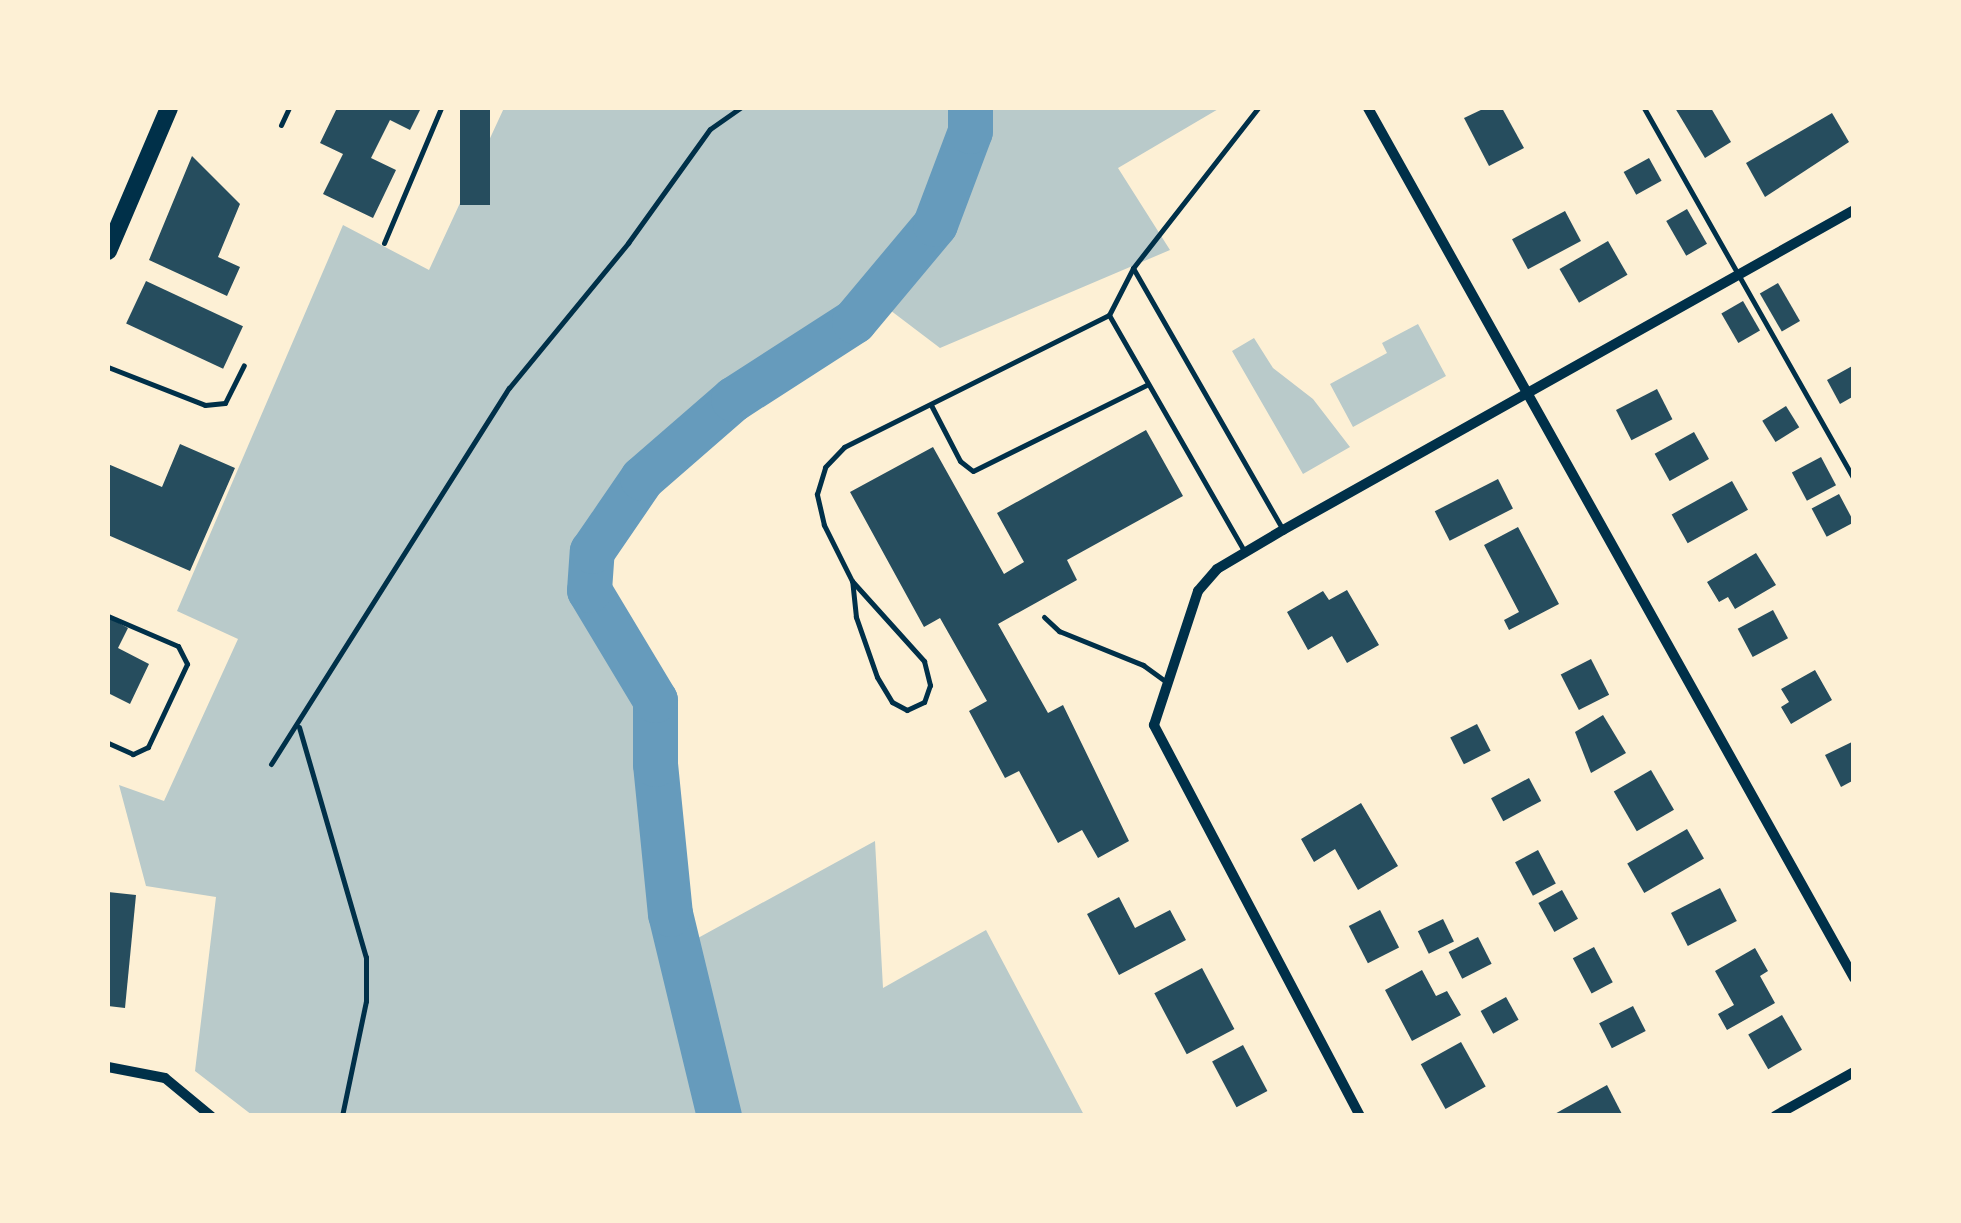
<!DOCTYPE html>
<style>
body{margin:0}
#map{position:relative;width:1961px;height:1223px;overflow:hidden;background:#fdf0d5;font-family:"IBM Plex Sans",sans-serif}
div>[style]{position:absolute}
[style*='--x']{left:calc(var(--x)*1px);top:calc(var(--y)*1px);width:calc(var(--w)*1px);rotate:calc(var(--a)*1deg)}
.green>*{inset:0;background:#b9caca}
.river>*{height:45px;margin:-22.5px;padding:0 22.5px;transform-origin:22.5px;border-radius:22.5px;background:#669bbc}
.building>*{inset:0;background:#264d5e;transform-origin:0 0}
.path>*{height:5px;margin:-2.5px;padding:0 2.5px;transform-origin:2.5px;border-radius:2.5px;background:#003049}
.service>*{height:5px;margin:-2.5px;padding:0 2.5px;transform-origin:2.5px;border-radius:2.5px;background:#003049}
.minor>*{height:10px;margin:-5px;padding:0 5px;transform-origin:5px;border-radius:5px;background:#003049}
.primary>*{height:18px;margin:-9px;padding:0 9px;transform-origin:9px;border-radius:9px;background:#003049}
span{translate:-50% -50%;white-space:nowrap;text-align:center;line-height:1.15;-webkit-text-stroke:8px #fdf0d5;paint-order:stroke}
.frame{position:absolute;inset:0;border:110px solid #fdf0d5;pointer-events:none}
</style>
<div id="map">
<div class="green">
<i style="clip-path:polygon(504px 108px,1220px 108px,1118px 168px,1170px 250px,940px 348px,857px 285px,824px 326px,632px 464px,593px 511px,578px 550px,575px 598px,640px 704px,643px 838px,667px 955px,875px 841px,883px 988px,986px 930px,1084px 1115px,252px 1115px,195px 1071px,216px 897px,146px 886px,119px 785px,164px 801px,238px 639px,177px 611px,343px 225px,429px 270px)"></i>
<i style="clip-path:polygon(1418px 324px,1446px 376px,1353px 427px,1330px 384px,1387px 353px,1382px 343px)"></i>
<i style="clip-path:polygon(1254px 338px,1273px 368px,1313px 399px,1350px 447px,1303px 474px,1232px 351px)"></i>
</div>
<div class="river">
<i style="--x:719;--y:1116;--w:208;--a:-103.6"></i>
<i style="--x:670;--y:914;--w:151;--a:-95.7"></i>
<i style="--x:655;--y:764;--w:64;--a:-90"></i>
<i style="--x:655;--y:700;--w:128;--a:-121"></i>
<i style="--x:589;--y:590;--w:39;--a:-86"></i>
<i style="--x:592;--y:551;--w:88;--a:-55.6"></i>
<i style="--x:642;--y:478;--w:121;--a:-41"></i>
<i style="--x:733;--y:399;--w:144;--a:-32.8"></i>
<i style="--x:854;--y:321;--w:126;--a:-50.1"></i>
<i style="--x:935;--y:224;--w:99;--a:-69.4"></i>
<i style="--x:970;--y:131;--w:23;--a:-90"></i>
</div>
<div class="building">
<i style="clip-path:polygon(337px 108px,421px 108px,410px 130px,390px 120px,371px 158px,396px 170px,373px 218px,323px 194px,343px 154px,320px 143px)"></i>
<i style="left:460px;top:108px;width:30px;height:97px"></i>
<i style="clip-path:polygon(1485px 108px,1502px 108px,1524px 148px,1489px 166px,1464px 118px)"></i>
<i style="clip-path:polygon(1675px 108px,1711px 108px,1731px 142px,1705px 158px)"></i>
<i style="clip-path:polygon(1832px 113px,1849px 142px,1765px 197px,1746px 163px)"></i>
<i style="clip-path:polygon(192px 156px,240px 204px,218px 257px,240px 267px,227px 296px,149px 260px)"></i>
<i style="left:1649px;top:158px;width:26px;height:29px;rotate:61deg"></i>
<i style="left:1687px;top:209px;width:40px;height:24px;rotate:60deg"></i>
<i style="left:1565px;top:211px;width:34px;height:60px;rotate:62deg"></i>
<i style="left:1608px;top:241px;width:39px;height:56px;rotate:60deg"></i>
<i style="left:146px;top:281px;width:107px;height:47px;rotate:25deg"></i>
<i style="left:1778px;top:283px;width:44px;height:21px;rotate:60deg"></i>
<i style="left:1743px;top:301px;width:34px;height:25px;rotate:60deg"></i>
<i style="clip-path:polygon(1854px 365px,1854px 396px,1840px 404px,1827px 380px)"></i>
<i style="left:1657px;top:389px;width:34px;height:46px;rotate:63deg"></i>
<i style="left:1786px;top:406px;width:25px;height:28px;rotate:58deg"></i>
<i style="clip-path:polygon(1146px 430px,1183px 496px,1067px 560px,1077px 580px,998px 624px,1048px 713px,1063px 705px,1129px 841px,1098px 858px,1082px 830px,1058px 843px,1019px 771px,1005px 778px,969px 711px,987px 701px,940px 618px,924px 627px,850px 492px,933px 447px,1004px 574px,1024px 562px,997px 513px)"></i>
<i style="left:1694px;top:432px;width:31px;height:45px;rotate:61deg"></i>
<i style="clip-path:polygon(180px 444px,235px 468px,190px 571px,108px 535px,108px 464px,162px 487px)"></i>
<i style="left:1821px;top:457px;width:32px;height:33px;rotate:62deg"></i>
<i style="left:1498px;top:479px;width:33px;height:71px;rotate:63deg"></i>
<i style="left:1732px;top:481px;width:33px;height:69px;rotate:61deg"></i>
<i style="left:1839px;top:494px;width:32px;height:31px;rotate:62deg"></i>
<i style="clip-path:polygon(1518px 527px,1559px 604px,1509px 630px,1504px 620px,1519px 612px,1484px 545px)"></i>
<i style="clip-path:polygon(1756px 553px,1776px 585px,1735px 609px,1728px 597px,1719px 602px,1707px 582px)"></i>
<i style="clip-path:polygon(1347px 590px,1379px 645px,1347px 663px,1332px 636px,1308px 650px,1287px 612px,1323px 591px,1329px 600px)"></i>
<i style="left:1773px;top:610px;width:32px;height:40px;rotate:62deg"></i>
<i style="clip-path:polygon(108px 617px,128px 628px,118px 648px,149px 664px,130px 704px,108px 693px)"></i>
<i style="left:1591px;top:659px;width:40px;height:34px;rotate:63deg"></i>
<i style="clip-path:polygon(1815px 670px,1832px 700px,1791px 724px,1781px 707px,1789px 702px,1781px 689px)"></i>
<i style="clip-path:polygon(1603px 715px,1626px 753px,1591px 773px,1575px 732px)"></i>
<i style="left:1477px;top:724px;width:30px;height:30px;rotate:63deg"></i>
<i style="clip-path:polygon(1854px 741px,1854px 780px,1841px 787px,1825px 755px)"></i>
<i style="left:1651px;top:770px;width:46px;height:43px;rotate:60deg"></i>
<i style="left:1529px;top:778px;width:26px;height:43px;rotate:62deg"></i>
<i style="clip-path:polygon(1361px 803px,1398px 866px,1358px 890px,1335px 849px,1314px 862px,1301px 839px)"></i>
<i style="left:1687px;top:829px;width:34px;height:69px;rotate:60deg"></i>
<i style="left:1538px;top:850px;width:38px;height:26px;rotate:62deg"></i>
<i style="left:1720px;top:888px;width:37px;height:55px;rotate:63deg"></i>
<i style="left:1562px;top:890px;width:33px;height:27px;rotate:61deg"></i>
<i style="clip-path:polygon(108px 892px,136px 895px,125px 1008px,108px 1006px)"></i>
<i style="clip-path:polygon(1119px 897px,1135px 928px,1170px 910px,1186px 940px,1119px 975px,1087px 914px)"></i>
<i style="left:1380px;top:910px;width:42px;height:35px;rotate:63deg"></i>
<i style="left:1443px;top:919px;width:25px;height:28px;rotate:64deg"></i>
<i style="left:1478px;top:937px;width:30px;height:33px;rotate:63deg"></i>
<i style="left:1594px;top:947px;width:40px;height:24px;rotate:62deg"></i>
<i style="clip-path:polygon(1755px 948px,1768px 971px,1760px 976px,1775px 1003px,1727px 1030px,1718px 1014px,1734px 1005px,1715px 971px)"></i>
<i style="left:1202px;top:968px;width:69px;height:54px;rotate:62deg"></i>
<i style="clip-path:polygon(1422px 970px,1436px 996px,1447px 991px,1461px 1015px,1412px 1041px,1385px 990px)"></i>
<i style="left:1506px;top:997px;width:26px;height:29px;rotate:61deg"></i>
<i style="left:1633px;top:1006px;width:28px;height:38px;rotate:63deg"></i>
<i style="left:1782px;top:1015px;width:40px;height:39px;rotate:60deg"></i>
<i style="left:1461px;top:1042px;width:51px;height:46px;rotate:61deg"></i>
<i style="left:1243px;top:1045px;width:52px;height:35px;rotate:62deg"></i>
<i style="clip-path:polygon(1607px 1085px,1623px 1116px,1551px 1116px)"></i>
</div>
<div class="path">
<i style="--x:299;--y:727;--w:240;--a:73.8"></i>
<i style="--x:366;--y:957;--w:44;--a:90"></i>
<i style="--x:366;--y:1001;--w:117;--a:101.8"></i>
<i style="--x:271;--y:764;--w:445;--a:-57.7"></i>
<i style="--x:509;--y:388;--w:188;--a:-50.6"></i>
<i style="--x:628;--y:243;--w:140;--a:-54.3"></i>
<i style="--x:710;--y:129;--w:37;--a:-35"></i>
</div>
<div class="service">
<i style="--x:1258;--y:108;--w:203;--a:128"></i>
<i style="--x:1133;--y:268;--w:302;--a:60.2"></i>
<i style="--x:1644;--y:108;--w:426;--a:60.5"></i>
<i style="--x:281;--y:125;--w:19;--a:-65"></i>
<i style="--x:384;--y:243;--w:147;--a:-67.1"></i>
<i style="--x:1109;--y:315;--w:272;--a:60.2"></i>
<i style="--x:108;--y:367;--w:104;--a:21.4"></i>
<i style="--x:205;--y:405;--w:20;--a:-6"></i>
<i style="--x:225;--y:403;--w:42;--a:-63.4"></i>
<i style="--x:931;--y:405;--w:63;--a:62.6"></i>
<i style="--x:960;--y:461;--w:16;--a:38"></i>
<i style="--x:973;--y:471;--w:193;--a:-26.4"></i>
<i style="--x:852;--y:581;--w:108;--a:48"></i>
<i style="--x:924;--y:661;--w:25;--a:76"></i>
<i style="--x:930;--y:685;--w:18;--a:109"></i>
<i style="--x:924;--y:702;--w:19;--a:155"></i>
<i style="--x:907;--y:710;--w:17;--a:-152"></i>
<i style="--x:892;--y:702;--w:29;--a:-121"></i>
<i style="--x:877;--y:677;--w:64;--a:-109.3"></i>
<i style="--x:856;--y:617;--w:36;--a:-96"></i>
<i style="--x:852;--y:581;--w:63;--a:-116.6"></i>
<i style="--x:824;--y:525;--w:32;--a:-103"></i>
<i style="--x:817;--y:494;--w:28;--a:-73"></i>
<i style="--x:825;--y:467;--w:28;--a:-46"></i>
<i style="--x:844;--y:447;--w:296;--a:-26.5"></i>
<i style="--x:1109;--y:315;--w:53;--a:-62.9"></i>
<i style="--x:108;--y:616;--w:76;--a:23.2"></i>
<i style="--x:178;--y:646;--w:20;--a:63"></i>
<i style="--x:187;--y:664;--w:92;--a:115.2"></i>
<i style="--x:148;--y:747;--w:17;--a:155"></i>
<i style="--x:133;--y:754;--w:27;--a:-156"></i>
<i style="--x:1044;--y:617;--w:21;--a:43"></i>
<i style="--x:1059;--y:631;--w:91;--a:22"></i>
<i style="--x:1143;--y:665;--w:29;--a:36"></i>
</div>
<div class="minor">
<i style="--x:1368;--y:108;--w:997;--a:60.81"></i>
<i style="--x:108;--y:1067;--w:58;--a:10.9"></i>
<i style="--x:165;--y:1078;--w:60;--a:39.6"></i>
<i style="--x:1360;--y:1116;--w:442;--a:-117.8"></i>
<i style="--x:1154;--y:725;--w:141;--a:-71.8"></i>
<i style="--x:1198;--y:591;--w:29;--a:-49"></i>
<i style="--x:1217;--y:569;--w:77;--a:-30.6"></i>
<i style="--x:1283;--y:530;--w:655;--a:-29.27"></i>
<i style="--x:1775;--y:1116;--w:90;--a:-29.1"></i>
</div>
<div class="primary">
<i style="--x:108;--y:251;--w:155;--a:-66.9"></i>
</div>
<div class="frame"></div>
</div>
